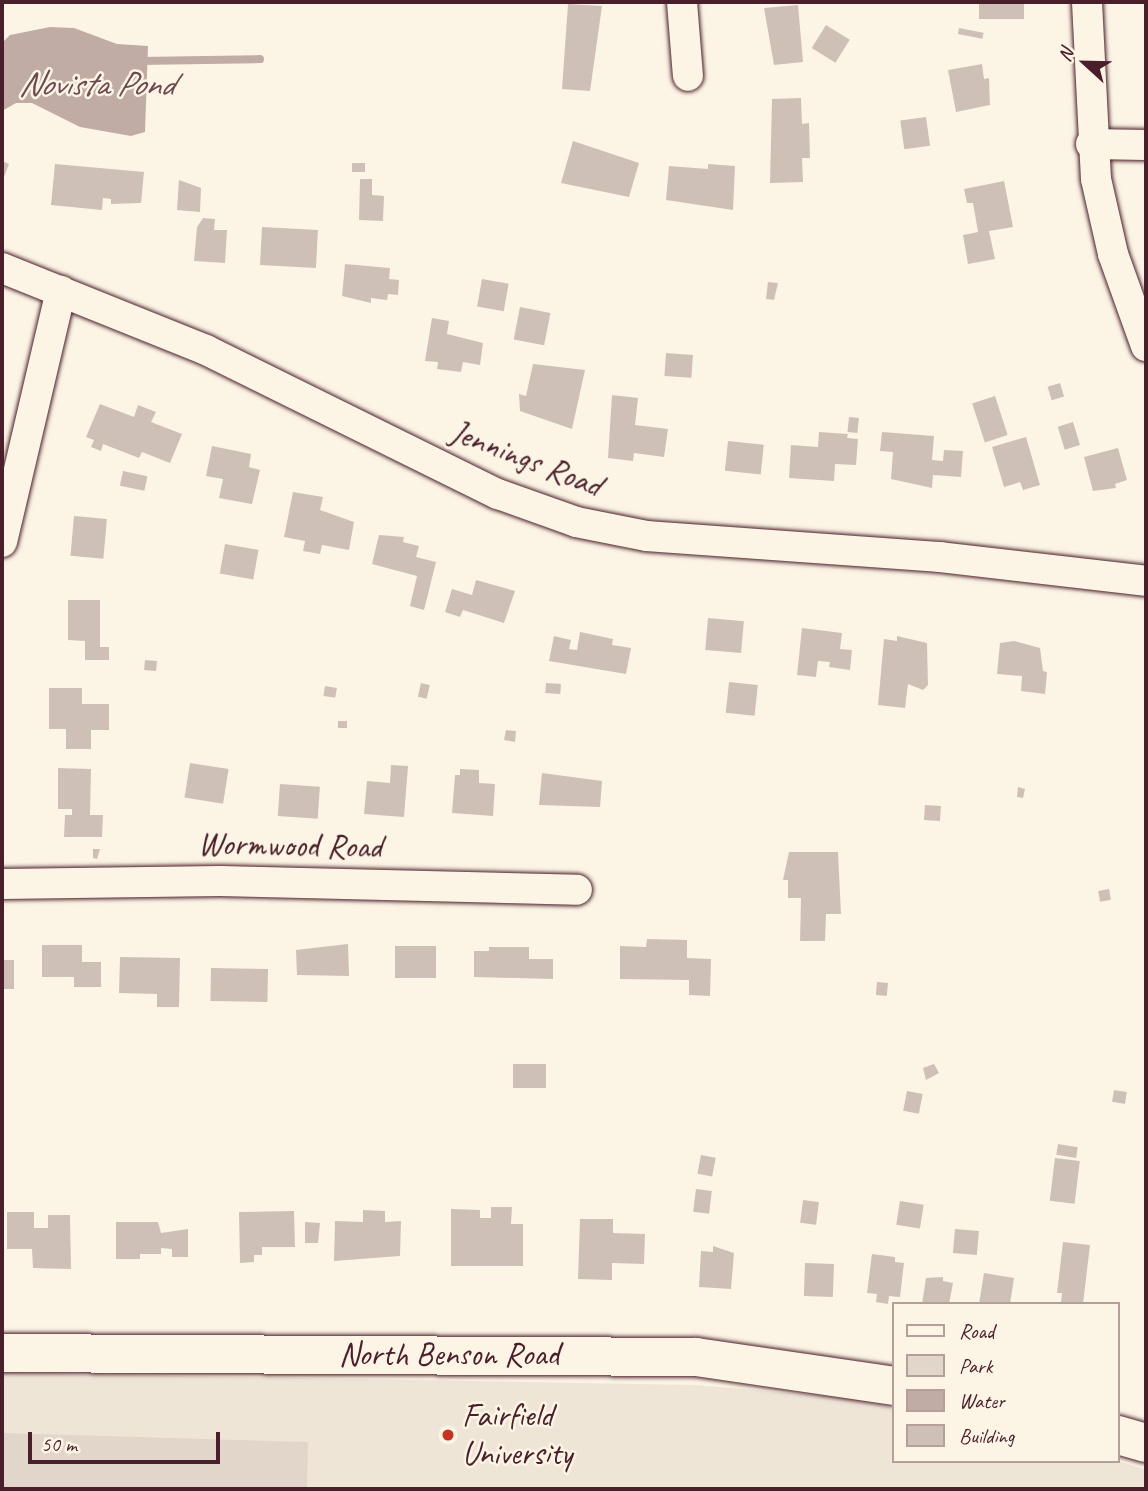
<!DOCTYPE html>
<style>
body{margin:0}
#map{position:relative;width:1148px;height:1491px;overflow:hidden;background:#fcf5e5;font-family:Caveat,sans-serif}
div>[style]{position:absolute}
[style*='--x']{left:calc(var(--x)*1px);top:calc(var(--y)*1px);width:calc(var(--w)*1px);rotate:calc(var(--a)*1deg)}
.built>*{inset:0;background:#eee5d7}
.green>*{inset:0;background:#e2d5ca}
.water>*{inset:0;background:#c0aca5}
.stream>*{height:8px;margin:-4px;padding:0 4px;transform-origin:4px;border-radius:4px;background:#c0aca5}
.building>*{inset:0;background:#cfc0b7;transform-origin:0 0}
.roads{filter:drop-shadow(0 0 2px #4a1f2b) drop-shadow(0 0 2px #4a1f2b)}
.street>*{height:30px;margin:-15px;padding:0 15px;transform-origin:15px;border-radius:15px;background:#fcf5e5}
.secondary>*{height:38px;margin:-19px;padding:0 19px;transform-origin:19px;border-radius:19px;background:#fcf5e5}
.dots>*{width:19px;height:19px;translate:-50% -50%;box-sizing:border-box;border:4px solid #fcf5e5;border-radius:50%}
span{translate:-50% -50%;white-space:nowrap;text-align:center;line-height:1.15;-webkit-text-stroke:5px #fcf5e5;paint-order:stroke}
.street-label{font-size:33px;color:#4a1f2b}
.poi-label{font-size:33px;color:#4a1f2b}
.left{translate:0 -50%;text-align:left}
.water-label{font-size:35px;color:#6d4950;font-style:italic}
.frame{position:absolute;inset:0;border:4px solid #4a1f2b;pointer-events:none}
.legend{position:absolute;left:892px;top:1302px;width:228px;height:161px;box-sizing:border-box;background:#fcf5e5;border:2px solid #b59f9b;margin:0;padding:9px 12px;list-style:none;font-size:21px;color:#4a1f2b}
.legend li{display:flex;align-items:center;gap:14px;height:35px}
.legend b{width:35px;border:2px solid #b59f9b}
.north{position:absolute;left:1050px;top:28px;width:70px;height:70px;-webkit-text-stroke:5px #fcf5e5;paint-order:stroke;rotate:292deg;font-size:19px;font-weight:700;line-height:28px;text-align:center;color:#4a1f2b}
.north::after{content:'';display:block;margin:auto;width:24px;height:32px;background:#4a1f2b;clip-path:polygon(50% 0,100% 100%,50% 72%,0 100%)}
.scale{position:absolute;left:28px;top:1432px;width:192px;height:32px;box-sizing:border-box;border:4px solid #4a1f2b;border-top:0;padding-left:9px;font-size:21px;line-height:24px;white-space:nowrap;color:#4a1f2b;-webkit-text-stroke:5px #fcf5e5;paint-order:stroke}
</style>
<div id="map">
<div class="built">
<i style="clip-path:polygon(2px 1373px,695px 1385px,849px 1398px,894px 1408px,894px 1461px,1118px 1461px,1146px 1470px,1146px 1489px,2px 1489px)"></i>
</div>
<div class="green">
<i style="clip-path:polygon(2px 1433px,308px 1442px,307px 1489px,2px 1489px)"></i>
</div>
<div class="water">
<i style="clip-path:polygon(50px 27px,74px 28px,117px 44px,148px 46px,145px 132px,131px 136px,80px 127px,32px 103px,16px 103px,2px 111px,2px 43px,10px 35px)"></i>
</div>
<div class="stream">
<i style="--x:139;--y:61;--w:121;--a:-0.9"></i>
</div>
<div class="building">
<i style="left:979px;top:2px;width:45px;height:17px"></i>
<i style="clip-path:polygon(568px 4px,602px 6px,590px 91px,562px 89px)"></i>
<i style="clip-path:polygon(798px 5px,803px 62px,774px 65px,764px 8px)"></i>
<i style="left:826px;top:25px;width:28px;height:27px;rotate:32deg"></i>
<i style="left:959px;top:28px;width:25px;height:6px;rotate:11deg"></i>
<i style="clip-path:polygon(982px 64px,984px 79px,989px 78px,990px 105px,956px 112px,948px 70px)"></i>
<i style="clip-path:polygon(801px 98px,802px 124px,809px 123px,810px 158px,802px 158px,803px 182px,770px 183px,772px 99px)"></i>
<i style="left:926px;top:117px;width:29px;height:26px;rotate:82deg"></i>
<i style="clip-path:polygon(573px 141px,639px 163px,629px 197px,561px 183px)"></i>
<i style="clip-path:polygon(2px 161px,9px 164px,2px 182px)"></i>
<i style="left:352px;top:163px;width:13px;height:9px"></i>
<i style="clip-path:polygon(55px 164px,144px 172px,141px 203px,111px 204px,111px 199px,103px 198px,102px 210px,51px 205px)"></i>
<i style="clip-path:polygon(708px 164px,735px 166px,733px 210px,666px 200px,669px 166px,708px 169px)"></i>
<i style="clip-path:polygon(360px 179px,372px 179px,372px 195px,384px 196px,383px 221px,359px 220px)"></i>
<i style="clip-path:polygon(179px 180px,201px 188px,200px 212px,177px 210px)"></i>
<i style="clip-path:polygon(1004px 181px,1013px 227px,989px 231px,995px 259px,968px 264px,963px 235px,978px 232px,973px 203px,967px 203px,964px 189px)"></i>
<i style="clip-path:polygon(203px 218px,215px 219px,214px 230px,227px 230px,225px 263px,194px 261px,197px 227px)"></i>
<i style="left:262px;top:227px;width:56px;height:38px;rotate:3deg"></i>
<i style="clip-path:polygon(345px 264px,390px 268px,389px 279px,399px 280px,398px 295px,388px 294px,387px 300px,371px 298px,371px 303px,342px 296px)"></i>
<i style="left:482px;top:279px;width:27px;height:28px;rotate:10deg"></i>
<i style="clip-path:polygon(768px 282px,778px 283px,774px 300px,766px 299px)"></i>
<i style="left:520px;top:307px;width:31px;height:33px;rotate:11deg"></i>
<i style="clip-path:polygon(432px 318px,449px 321px,447px 334px,483px 343px,480px 365px,463px 362px,461px 372px,437px 369px,438px 362px,425px 361px)"></i>
<i style="left:666px;top:353px;width:27px;height:23px;rotate:4deg"></i>
<i style="clip-path:polygon(533px 364px,585px 370px,572px 429px,520px 411px,519px 394px,526px 396px)"></i>
<i style="left:1060px;top:383px;width:14px;height:13px;rotate:73deg"></i>
<i style="clip-path:polygon(612px 395px,638px 398px,635px 425px,668px 429px,664px 457px,634px 453px,633px 461px,608px 458px)"></i>
<i style="left:995px;top:396px;width:41px;height:24px;rotate:72deg"></i>
<i style="clip-path:polygon(100px 404px,134px 417px,138px 405px,156px 412px,151px 422px,182px 434px,170px 463px,142px 452px,139px 458px,103px 444px,101px 451px,91px 447px,94px 440px,86px 437px)"></i>
<i style="left:849px;top:417px;width:10px;height:15px;rotate:6deg"></i>
<i style="left:1073px;top:422px;width:24px;height:16px;rotate:73deg"></i>
<i style="clip-path:polygon(819px 432px,848px 434px,847px 438px,858px 439px,856px 465px,835px 464px,834px 481px,789px 478px,791px 445px,818px 447px)"></i>
<i style="clip-path:polygon(882px 432px,934px 436px,932px 460px,943px 461px,944px 450px,963px 451px,961px 477px,933px 475px,932px 488px,891px 479px,893px 452px,880px 451px)"></i>
<i style="clip-path:polygon(1026px 437px,1040px 485px,1023px 490px,1020px 482px,1004px 487px,992px 447px)"></i>
<i style="left:728px;top:441px;width:36px;height:30px;rotate:6deg"></i>
<i style="clip-path:polygon(212px 446px,251px 454px,249px 467px,260px 470px,252px 504px,219px 498px,223px 479px,206px 476px)"></i>
<i style="clip-path:polygon(1118px 448px,1127px 480px,1115px 484px,1116px 488px,1093px 491px,1084px 457px)"></i>
<i style="left:123px;top:471px;width:25px;height:15px;rotate:12deg"></i>
<i style="clip-path:polygon(293px 492px,323px 497px,320px 510px,354px 522px,349px 550px,322px 545px,320px 554px,303px 551px,305px 541px,284px 537px)"></i>
<i style="left:74px;top:516px;width:33px;height:40px;rotate:5deg"></i>
<i style="clip-path:polygon(379px 535px,404px 537px,403px 542px,419px 546px,416px 557px,436px 562px,424px 610px,410px 606px,417px 576px,372px 564px)"></i>
<i style="left:225px;top:544px;width:34px;height:30px;rotate:10deg"></i>
<i style="clip-path:polygon(476px 580px,515px 591px,504px 623px,463px 610px,460px 617px,445px 612px,452px 589px,472px 595px)"></i>
<i style="clip-path:polygon(68px 600px,100px 600px,100px 647px,109px 647px,109px 660px,85px 660px,85px 641px,68px 640px)"></i>
<i style="left:708px;top:618px;width:36px;height:32px;rotate:5deg"></i>
<i style="clip-path:polygon(802px 628px,842px 633px,840px 649px,852px 650px,850px 670px,829px 667px,830px 662px,818px 661px,816px 677px,797px 675px)"></i>
<i style="clip-path:polygon(580px 632px,613px 639px,612px 645px,631px 648px,626px 674px,549px 661px,554px 636px,571px 640px,569px 649px,577px 650px)"></i>
<i style="clip-path:polygon(897px 636px,927px 643px,928px 685px,923px 690px,908px 684px,905px 708px,878px 705px,884px 639px,897px 641px)"></i>
<i style="clip-path:polygon(1014px 641px,1040px 648px,1043px 671px,1047px 672px,1045px 694px,1021px 691px,1022px 676px,997px 674px,1000px 643px)"></i>
<i style="left:145px;top:660px;width:12px;height:10px;rotate:5deg"></i>
<i style="left:729px;top:682px;width:29px;height:31px;rotate:6deg"></i>
<i style="left:421px;top:683px;width:9px;height:14px;rotate:13deg"></i>
<i style="left:546px;top:683px;width:15px;height:10px;rotate:4deg"></i>
<i style="left:325px;top:686px;width:12px;height:10px;rotate:9deg"></i>
<i style="clip-path:polygon(49px 688px,82px 688px,82px 704px,109px 704px,109px 730px,91px 730px,91px 749px,66px 749px,66px 729px,49px 729px)"></i>
<i style="left:338px;top:721px;width:9px;height:7px"></i>
<i style="clip-path:polygon(506px 730px,516px 731px,515px 742px,504px 740px)"></i>
<i style="left:190px;top:763px;width:39px;height:35px;rotate:9deg"></i>
<i style="clip-path:polygon(391px 765px,408px 766px,404px 817px,364px 814px,367px 781px,390px 783px)"></i>
<i style="clip-path:polygon(58px 768px,91px 769px,90px 815px,103px 815px,102px 837px,64px 837px,65px 815px,72px 815px,72px 809px,58px 809px)"></i>
<i style="clip-path:polygon(460px 769px,479px 770px,479px 783px,495px 784px,493px 816px,452px 813px,455px 775px,460px 775px)"></i>
<i style="clip-path:polygon(542px 773px,602px 781px,600px 807px,539px 805px)"></i>
<i style="left:280px;top:784px;width:40px;height:32px;rotate:4deg"></i>
<i style="clip-path:polygon(1018px 787px,1025px 789px,1023px 798px,1017px 797px)"></i>
<i style="left:925px;top:805px;width:16px;height:15px;rotate:4deg"></i>
<i style="clip-path:polygon(93px 849px,100px 849px,97px 859px,93px 858px)"></i>
<i style="clip-path:polygon(789px 852px,838px 852px,841px 914px,826px 914px,825px 941px,800px 941px,801px 898px,788px 898px,788px 880px,783px 880px)"></i>
<i style="left:1109px;top:889px;width:11px;height:11px;rotate:80deg"></i>
<i style="clip-path:polygon(647px 939px,687px 940px,687px 958px,711px 959px,710px 996px,689px 995px,689px 980px,620px 979px,620px 946px,646px 947px)"></i>
<i style="clip-path:polygon(348px 944px,349px 976px,297px 975px,296px 950px)"></i>
<i style="clip-path:polygon(42px 945px,82px 945px,82px 962px,101px 962px,101px 987px,74px 987px,74px 977px,42px 977px)"></i>
<i style="left:395px;top:946px;width:41px;height:32px"></i>
<i style="clip-path:polygon(489px 947px,529px 947px,529px 959px,553px 959px,553px 979px,474px 977px,474px 951px,489px 951px)"></i>
<i style="clip-path:polygon(120px 957px,180px 958px,179px 1007px,157px 1007px,157px 994px,119px 993px)"></i>
<i style="left:2px;top:960px;width:12px;height:29px"></i>
<i style="left:211px;top:968px;width:57px;height:33px;rotate:1deg"></i>
<i style="left:877px;top:982px;width:11px;height:13px;rotate:5deg"></i>
<i style="left:513px;top:1064px;width:33px;height:24px"></i>
<i style="clip-path:polygon(934px 1064px,939px 1073px,926px 1080px,923px 1068px)"></i>
<i style="left:1114px;top:1090px;width:13px;height:12px;rotate:9deg"></i>
<i style="left:907px;top:1091px;width:16px;height:20px;rotate:11deg"></i>
<i style="left:1058px;top:1144px;width:20px;height:11px;rotate:9deg"></i>
<i style="left:701px;top:1155px;width:15px;height:19px;rotate:11deg"></i>
<i style="left:1055px;top:1158px;width:25px;height:43px;rotate:7deg"></i>
<i style="left:696px;top:1189px;width:16px;height:23px;rotate:7deg"></i>
<i style="left:803px;top:1200px;width:16px;height:23px;rotate:7deg"></i>
<i style="left:900px;top:1201px;width:24px;height:24px;rotate:9deg"></i>
<i style="clip-path:polygon(491px 1207px,512px 1207px,511px 1224px,523px 1224px,523px 1266px,451px 1266px,451px 1209px,480px 1210px,480px 1218px,491px 1218px)"></i>
<i style="clip-path:polygon(363px 1210px,385px 1211px,385px 1222px,401px 1221px,400px 1256px,334px 1261px,335px 1221px,363px 1222px)"></i>
<i style="clip-path:polygon(294px 1211px,295px 1247px,262px 1247px,262px 1255px,254px 1255px,254px 1262px,240px 1263px,239px 1212px)"></i>
<i style="clip-path:polygon(7px 1212px,34px 1212px,34px 1228px,48px 1228px,48px 1215px,70px 1215px,71px 1269px,33px 1268px,32px 1249px,7px 1249px)"></i>
<i style="clip-path:polygon(580px 1219px,613px 1219px,613px 1233px,645px 1234px,644px 1264px,612px 1263px,612px 1280px,578px 1279px)"></i>
<i style="clip-path:polygon(116px 1222px,158px 1222px,161px 1233px,188px 1229px,188px 1257px,172px 1257px,172px 1249px,161px 1248px,161px 1254px,140px 1254px,140px 1259px,116px 1259px)"></i>
<i style="clip-path:polygon(305px 1222px,320px 1223px,318px 1243px,305px 1243px)"></i>
<i style="left:955px;top:1229px;width:24px;height:24px;rotate:5deg"></i>
<i style="clip-path:polygon(1063px 1242px,1090px 1245px,1083px 1304px,1061px 1302px,1062px 1293px,1057px 1293px)"></i>
<i style="clip-path:polygon(713px 1246px,734px 1253px,731px 1289px,699px 1287px,701px 1251px,713px 1252px)"></i>
<i style="clip-path:polygon(872px 1254px,895px 1257px,895px 1262px,904px 1263px,900px 1297px,889px 1296px,888px 1304px,876px 1302px,877px 1294px,867px 1293px)"></i>
<i style="left:805px;top:1263px;width:29px;height:33px;rotate:2deg"></i>
<i style="clip-path:polygon(984px 1273px,1014px 1278px,1010px 1304px,979px 1304px)"></i>
<i style="clip-path:polygon(943px 1277px,943px 1281px,953px 1283px,949px 1304px,922px 1304px,926px 1278px)"></i>
</div>
<div class="roads">
<div class="street">
<i style="--x:682;--y:2;--w:74;--a:85.4"></i>
<i style="--x:1087;--y:2;--w:177;--a:87.1"></i>
<i style="--x:1096;--y:179;--w:77;--a:77.2"></i>
<i style="--x:1113;--y:254;--w:98;--a:70.3"></i>
<i style="--x:1091;--y:144;--w:55;--a:1"></i>
<i style="--x:2;--y:268;--w:220;--a:21.9"></i>
<i style="--x:206;--y:350;--w:326;--a:26.3"></i>
<i style="--x:498;--y:494;--w:83;--a:19.7"></i>
<i style="--x:576;--y:522;--w:72;--a:11.2"></i>
<i style="--x:647;--y:536;--w:294;--a:4.1"></i>
<i style="--x:940;--y:557;--w:207;--a:6.6"></i>
<i style="--x:2;--y:542;--w:258;--a:-76.8"></i>
<i style="--x:2;--y:884;--w:218;--a:-0.8"></i>
<i style="--x:220;--y:881;--w:357;--a:1.4"></i>
</div>
<div class="secondary">
<i style="--x:2;--y:1353;--w:694;--a:0.33"></i>
<i style="--x:696;--y:1357;--w:200;--a:8.3"></i>
<i style="--x:1118;--y:1435;--w:29;--a:16"></i>
</div>
</div>
<div class="dots">
<i style="left:448px;top:1435px;background:#c8321e"></i>
</div>
<div class="street-label">
<span style="left:526px;top:459px;rotate:21deg">Jennings Road</span>
<span style="left:290px;top:846px;rotate:1deg">Wormwood Road</span>
<span style="left:449px;top:1355px">North Benson Road</span>
</div>
<div class="poi-label">
<span class="left" style="left:462px;top:1435px">Fairfield<br>University</span>
</div>
<div class="water-label">
<span style="left:96px;top:84px">Novista Pond</span>
</div>
<div class="frame"></div>
<ul class="legend">
<li><b style="height:9px;background:#fcf5e5"></b>Road</li>
<li><b style="height:19px;background:#e2d5ca"></b>Park</li>
<li><b style="height:19px;background:#c0aca5"></b>Water</li>
<li><b style="height:19px;background:#cfc0b7"></b>Building</li>
</ul>
<div class="north">N</div>
<div class="scale">50 m</div>
</div>
